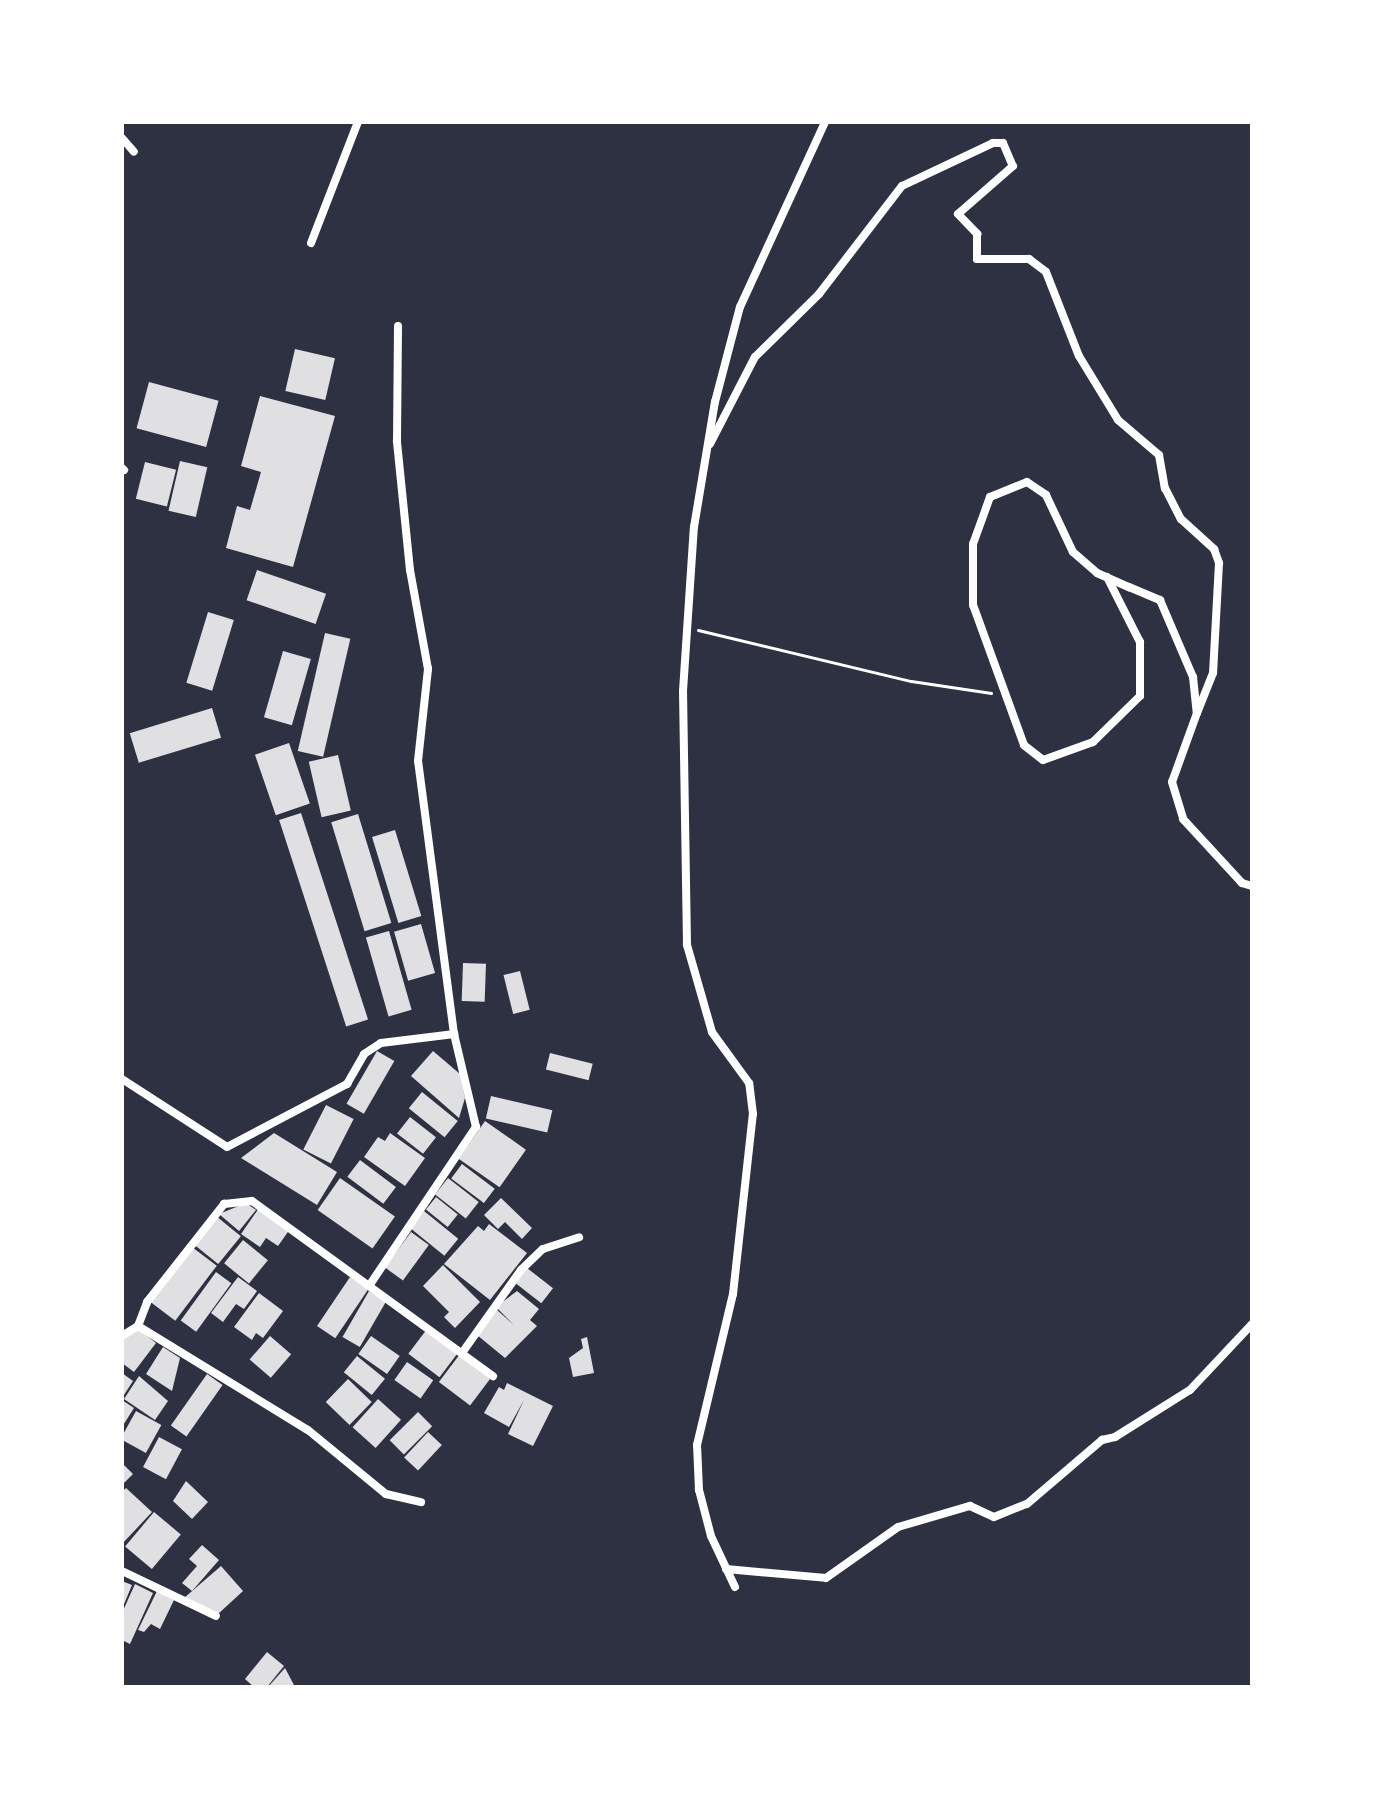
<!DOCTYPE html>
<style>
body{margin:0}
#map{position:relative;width:1374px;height:1809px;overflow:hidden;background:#2d3142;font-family:"Exo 2",sans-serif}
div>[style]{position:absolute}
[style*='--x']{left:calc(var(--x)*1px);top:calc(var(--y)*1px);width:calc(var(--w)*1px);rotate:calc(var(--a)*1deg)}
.building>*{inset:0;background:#e0e0e3;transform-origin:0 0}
.path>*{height:3px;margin:-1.5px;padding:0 1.5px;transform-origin:1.5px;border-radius:1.5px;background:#fff}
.minor>*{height:8px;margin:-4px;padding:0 4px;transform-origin:4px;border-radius:4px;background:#fff}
span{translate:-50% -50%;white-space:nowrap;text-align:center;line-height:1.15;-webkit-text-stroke:6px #fff;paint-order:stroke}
.frame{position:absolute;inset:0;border:124px solid #fff;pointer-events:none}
</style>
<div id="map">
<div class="building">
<i style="left:295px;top:349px;width:41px;height:43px;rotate:13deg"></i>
<i style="left:149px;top:382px;width:72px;height:48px;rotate:15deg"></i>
<i style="clip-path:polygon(260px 396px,335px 416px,293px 567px,226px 548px,237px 506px,250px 510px,261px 472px,241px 466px)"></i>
<i style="left:180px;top:461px;width:28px;height:51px;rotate:13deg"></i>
<i style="left:145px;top:462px;width:32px;height:38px;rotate:14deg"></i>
<i style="left:257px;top:570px;width:73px;height:32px;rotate:19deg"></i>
<i style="left:208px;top:612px;width:27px;height:74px;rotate:17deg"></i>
<i style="left:325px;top:633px;width:26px;height:121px;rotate:13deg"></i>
<i style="left:283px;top:651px;width:29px;height:69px;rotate:16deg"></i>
<i style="left:212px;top:708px;width:31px;height:86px;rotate:73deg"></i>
<i style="left:289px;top:743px;width:64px;height:36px;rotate:71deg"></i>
<i style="left:338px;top:755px;width:57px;height:30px;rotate:77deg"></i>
<i style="left:301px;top:813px;width:217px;height:23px;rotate:72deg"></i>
<i style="left:358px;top:814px;width:114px;height:28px;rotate:73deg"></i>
<i style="left:395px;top:830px;width:90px;height:24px;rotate:73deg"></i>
<i style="left:421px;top:924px;width:51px;height:28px;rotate:74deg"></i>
<i style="left:389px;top:931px;width:82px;height:24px;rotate:74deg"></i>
<i style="left:463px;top:963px;width:23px;height:38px;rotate:2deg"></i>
<i style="left:520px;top:971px;width:40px;height:17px;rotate:76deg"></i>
<i style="left:377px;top:1051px;width:20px;height:61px;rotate:30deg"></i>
<i style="clip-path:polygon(433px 1051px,460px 1074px,465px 1098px,459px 1118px,411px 1076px)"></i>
<i style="left:550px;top:1053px;width:44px;height:17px;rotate:14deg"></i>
<i style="left:422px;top:1092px;width:46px;height:21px;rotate:39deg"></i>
<i style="left:491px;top:1096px;width:63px;height:23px;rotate:13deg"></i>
<i style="left:326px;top:1105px;width:31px;height:50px;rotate:27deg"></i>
<i style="left:410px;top:1117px;width:33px;height:21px;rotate:38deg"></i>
<i style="left:485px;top:1121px;width:50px;height:46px;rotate:35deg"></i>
<i style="clip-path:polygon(274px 1133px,337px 1172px,317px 1205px,241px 1158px)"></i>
<i style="clip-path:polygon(390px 1133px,425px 1158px,405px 1186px,364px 1157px,378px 1137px,385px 1141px)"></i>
<i style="left:360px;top:1160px;width:45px;height:21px;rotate:37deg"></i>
<i style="left:462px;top:1164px;width:41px;height:18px;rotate:37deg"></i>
<i style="left:340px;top:1178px;width:67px;height:39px;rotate:35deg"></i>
<i style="left:448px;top:1178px;width:39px;height:21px;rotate:38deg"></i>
<i style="left:436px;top:1197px;width:28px;height:16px;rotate:39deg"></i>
<i style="clip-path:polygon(501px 1198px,532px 1228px,522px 1239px,505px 1222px,498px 1229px,484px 1215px)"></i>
<i style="clip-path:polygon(246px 1203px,256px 1210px,239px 1231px,219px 1214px)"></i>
<i style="clip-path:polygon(259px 1208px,290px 1229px,278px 1246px,266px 1238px,260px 1247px,241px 1234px)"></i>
<i style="left:424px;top:1211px;width:44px;height:22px;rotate:39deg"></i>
<i style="left:216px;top:1216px;width:32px;height:36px;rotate:39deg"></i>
<i style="clip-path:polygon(489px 1224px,527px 1253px,490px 1300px,444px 1264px,478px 1226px,484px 1231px)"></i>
<i style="left:411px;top:1232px;width:22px;height:44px;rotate:36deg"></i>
<i style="left:243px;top:1240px;width:32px;height:30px;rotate:39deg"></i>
<i style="left:192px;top:1247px;width:31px;height:69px;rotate:37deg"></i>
<i style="clip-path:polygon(443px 1265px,480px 1302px,455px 1328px,444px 1317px,449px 1312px,423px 1286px)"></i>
<i style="left:527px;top:1268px;width:33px;height:19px;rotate:38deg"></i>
<i style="left:216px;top:1272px;width:19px;height:60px;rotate:36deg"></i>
<i style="clip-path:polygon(238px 1277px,257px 1291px,244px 1309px,236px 1304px,223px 1322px,211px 1313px)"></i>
<i style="left:350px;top:1277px;width:22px;height:59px;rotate:34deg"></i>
<i style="left:369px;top:1291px;width:20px;height:53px;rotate:30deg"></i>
<i style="clip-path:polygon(517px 1291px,539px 1309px,530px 1320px,537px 1326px,505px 1358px,477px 1335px,497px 1310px,514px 1325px,496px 1307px)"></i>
<i style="clip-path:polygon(259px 1293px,283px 1311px,263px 1338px,256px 1333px,252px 1340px,234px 1327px)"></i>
<i style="clip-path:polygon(138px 1329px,156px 1343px,134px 1372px,122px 1363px,122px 1337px)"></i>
<i style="left:427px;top:1329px;width:39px;height:31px;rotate:37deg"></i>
<i style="left:270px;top:1336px;width:28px;height:31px;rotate:41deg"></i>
<i style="left:371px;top:1336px;width:35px;height:22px;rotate:35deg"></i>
<i style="clip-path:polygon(587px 1337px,594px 1373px,573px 1377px,569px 1358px,583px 1348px,581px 1339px)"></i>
<i style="clip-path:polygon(163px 1347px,180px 1358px,172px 1391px,146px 1374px)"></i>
<i style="left:460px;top:1354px;width:39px;height:35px;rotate:37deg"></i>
<i style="left:357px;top:1356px;width:36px;height:21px;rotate:39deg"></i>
<i style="left:407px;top:1362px;width:32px;height:22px;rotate:35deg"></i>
<i style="clip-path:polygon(122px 1373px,133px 1381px,122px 1398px)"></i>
<i style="left:207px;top:1374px;width:19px;height:63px;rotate:35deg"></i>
<i style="clip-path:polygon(139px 1376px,168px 1401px,155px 1420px,124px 1399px)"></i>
<i style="left:348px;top:1379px;width:33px;height:32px;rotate:44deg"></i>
<i style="clip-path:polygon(507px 1383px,553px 1406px,533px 1446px,508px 1434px,524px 1400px,509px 1427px,484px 1413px,499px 1387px,504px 1390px)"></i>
<i style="left:378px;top:1399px;width:31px;height:38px;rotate:42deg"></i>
<i style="clip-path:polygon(122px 1400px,134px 1408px,122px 1427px)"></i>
<i style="left:136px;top:1411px;width:29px;height:32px;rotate:29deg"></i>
<i style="left:418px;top:1412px;width:20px;height:40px;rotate:45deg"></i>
<i style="left:428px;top:1432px;width:19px;height:35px;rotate:43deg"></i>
<i style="left:159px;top:1437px;width:26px;height:34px;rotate:28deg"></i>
<i style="clip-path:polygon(122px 1463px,133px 1474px,122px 1485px)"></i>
<i style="clip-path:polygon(186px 1481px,208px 1502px,192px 1519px,173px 1501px)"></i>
<i style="clip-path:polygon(126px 1488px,152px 1512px,122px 1544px,122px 1492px)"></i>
<i style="left:154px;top:1512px;width:35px;height:45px;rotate:40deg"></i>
<i style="clip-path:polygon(202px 1545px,219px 1560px,192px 1591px,182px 1583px,197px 1566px,189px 1559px)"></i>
<i style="clip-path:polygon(221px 1566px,243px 1591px,218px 1614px,184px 1598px)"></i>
<i style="clip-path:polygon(122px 1581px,132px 1585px,122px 1609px)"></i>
<i style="clip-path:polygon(135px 1584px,153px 1593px,130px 1644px,122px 1640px,122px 1613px)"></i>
<i style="clip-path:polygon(157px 1591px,174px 1600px,160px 1629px,151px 1624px,144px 1632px,138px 1630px)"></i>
<i style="clip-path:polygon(267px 1652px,284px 1666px,267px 1687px,254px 1687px,245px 1679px)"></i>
<i style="clip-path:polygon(285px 1668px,295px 1687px,268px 1687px)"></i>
</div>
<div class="path">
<i style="--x:698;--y:630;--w:219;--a:13.5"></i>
<i style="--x:911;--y:681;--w:81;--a:8.5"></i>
</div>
<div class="minor">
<i style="--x:122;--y:138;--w:18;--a:49"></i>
<i style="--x:311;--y:243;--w:130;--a:-68.8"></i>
<i style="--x:710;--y:444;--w:98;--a:-62.7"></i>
<i style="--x:755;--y:357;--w:90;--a:-44.5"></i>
<i style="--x:819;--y:294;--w:136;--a:-52.5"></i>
<i style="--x:902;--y:186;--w:101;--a:-25.3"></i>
<i style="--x:993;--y:143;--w:10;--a:0"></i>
<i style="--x:1003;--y:143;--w:25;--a:67"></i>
<i style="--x:1013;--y:166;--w:73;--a:138.9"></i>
<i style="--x:958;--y:214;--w:28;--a:46"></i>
<i style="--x:977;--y:234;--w:25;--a:90"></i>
<i style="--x:977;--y:259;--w:52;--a:0"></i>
<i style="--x:1029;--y:259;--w:21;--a:37"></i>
<i style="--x:1046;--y:272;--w:90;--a:68.6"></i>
<i style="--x:1079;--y:356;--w:75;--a:58.6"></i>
<i style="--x:1118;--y:420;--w:54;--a:40.5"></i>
<i style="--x:1159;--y:455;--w:34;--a:80"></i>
<i style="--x:1165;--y:488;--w:35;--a:63"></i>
<i style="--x:1181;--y:519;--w:45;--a:42.3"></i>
<i style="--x:1214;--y:549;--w:15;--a:70"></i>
<i style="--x:1219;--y:563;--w:110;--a:93.1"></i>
<i style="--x:1213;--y:673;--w:43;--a:111.8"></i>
<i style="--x:122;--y:468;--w:3;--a:45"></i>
<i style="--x:1107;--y:577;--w:73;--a:63.1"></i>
<i style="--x:1140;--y:642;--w:54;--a:90"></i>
<i style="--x:1140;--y:696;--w:66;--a:135.6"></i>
<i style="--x:1093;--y:742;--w:53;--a:160.2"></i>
<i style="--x:1043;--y:760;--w:24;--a:-142"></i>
<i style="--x:1024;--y:745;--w:149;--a:-110"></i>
<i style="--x:973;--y:605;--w:61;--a:-90"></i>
<i style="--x:973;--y:544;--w:50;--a:-70.1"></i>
<i style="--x:990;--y:497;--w:40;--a:-22"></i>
<i style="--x:1027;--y:482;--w:23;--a:34"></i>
<i style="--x:1046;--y:495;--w:63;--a:64.7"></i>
<i style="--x:1073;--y:552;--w:32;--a:41"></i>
<i style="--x:1097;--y:573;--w:35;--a:24"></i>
<i style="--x:1129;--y:587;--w:34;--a:23"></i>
<i style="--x:1160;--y:600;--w:84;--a:66.8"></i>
<i style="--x:1193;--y:677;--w:36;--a:84"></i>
<i style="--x:1197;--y:713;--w:73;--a:109.9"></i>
<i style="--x:1172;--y:782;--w:39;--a:73"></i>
<i style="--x:1183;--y:819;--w:87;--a:47.3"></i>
<i style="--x:1242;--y:883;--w:10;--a:17"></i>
<i style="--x:122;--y:1079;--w:125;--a:32.9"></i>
<i style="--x:227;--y:1147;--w:136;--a:-27.7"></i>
<i style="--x:347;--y:1084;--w:34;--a:-60"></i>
<i style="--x:364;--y:1054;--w:20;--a:-33"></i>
<i style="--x:381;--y:1043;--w:74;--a:-7"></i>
<i style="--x:369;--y:1286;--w:192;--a:-56.1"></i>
<i style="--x:476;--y:1127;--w:96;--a:-103.3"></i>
<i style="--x:454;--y:1034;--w:275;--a:-97.5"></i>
<i style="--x:418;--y:761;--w:93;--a:-83.8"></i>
<i style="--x:428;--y:669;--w:101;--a:-100.3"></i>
<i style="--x:410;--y:570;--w:130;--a:-95.8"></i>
<i style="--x:397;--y:441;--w:115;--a:-89.5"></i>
<i style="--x:138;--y:1326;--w:26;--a:-69"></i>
<i style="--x:147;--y:1302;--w:125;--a:-51.8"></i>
<i style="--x:224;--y:1204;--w:28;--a:-6"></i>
<i style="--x:252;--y:1201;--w:298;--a:36"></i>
<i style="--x:122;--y:1336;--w:19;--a:-32"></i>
<i style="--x:138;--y:1326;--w:199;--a:31.5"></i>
<i style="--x:308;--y:1430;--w:101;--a:39.4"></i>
<i style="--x:386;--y:1494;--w:36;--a:13"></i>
<i style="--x:462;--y:1353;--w:102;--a:-54.6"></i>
<i style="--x:521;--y:1270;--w:30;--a:-44"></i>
<i style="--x:543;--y:1249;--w:38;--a:-18"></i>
<i style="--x:726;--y:1569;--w:100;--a:5.1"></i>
<i style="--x:826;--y:1578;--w:88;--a:-35.3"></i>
<i style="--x:898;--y:1527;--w:75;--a:-16.3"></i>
<i style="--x:970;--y:1506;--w:26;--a:25"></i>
<i style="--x:994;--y:1517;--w:35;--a:-22"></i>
<i style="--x:1027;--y:1504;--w:99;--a:-40.5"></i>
<i style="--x:1102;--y:1440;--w:13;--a:-13"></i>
<i style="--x:1115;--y:1437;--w:89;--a:-32.1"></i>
<i style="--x:1190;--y:1390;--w:91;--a:-46.8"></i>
<i style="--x:122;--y:1571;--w:104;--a:25.6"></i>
<i style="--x:735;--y:1587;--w:56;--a:-115.2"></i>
<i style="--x:711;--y:1536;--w:48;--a:-104.6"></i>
<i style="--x:699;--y:1490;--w:45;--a:-92.5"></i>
<i style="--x:697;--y:1445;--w:155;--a:-76.6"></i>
<i style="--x:733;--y:1294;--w:181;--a:-83.7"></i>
<i style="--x:753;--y:1114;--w:31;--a:-97"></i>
<i style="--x:749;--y:1083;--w:63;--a:-126"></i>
<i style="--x:712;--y:1032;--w:91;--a:-106"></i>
<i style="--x:687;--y:945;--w:254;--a:-90.9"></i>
<i style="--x:683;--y:691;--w:164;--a:-86.2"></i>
<i style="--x:694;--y:527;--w:127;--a:-80.5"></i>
<i style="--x:715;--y:402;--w:98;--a:-75.3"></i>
<i style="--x:740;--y:307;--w:204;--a:-65.3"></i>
</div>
<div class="frame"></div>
</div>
